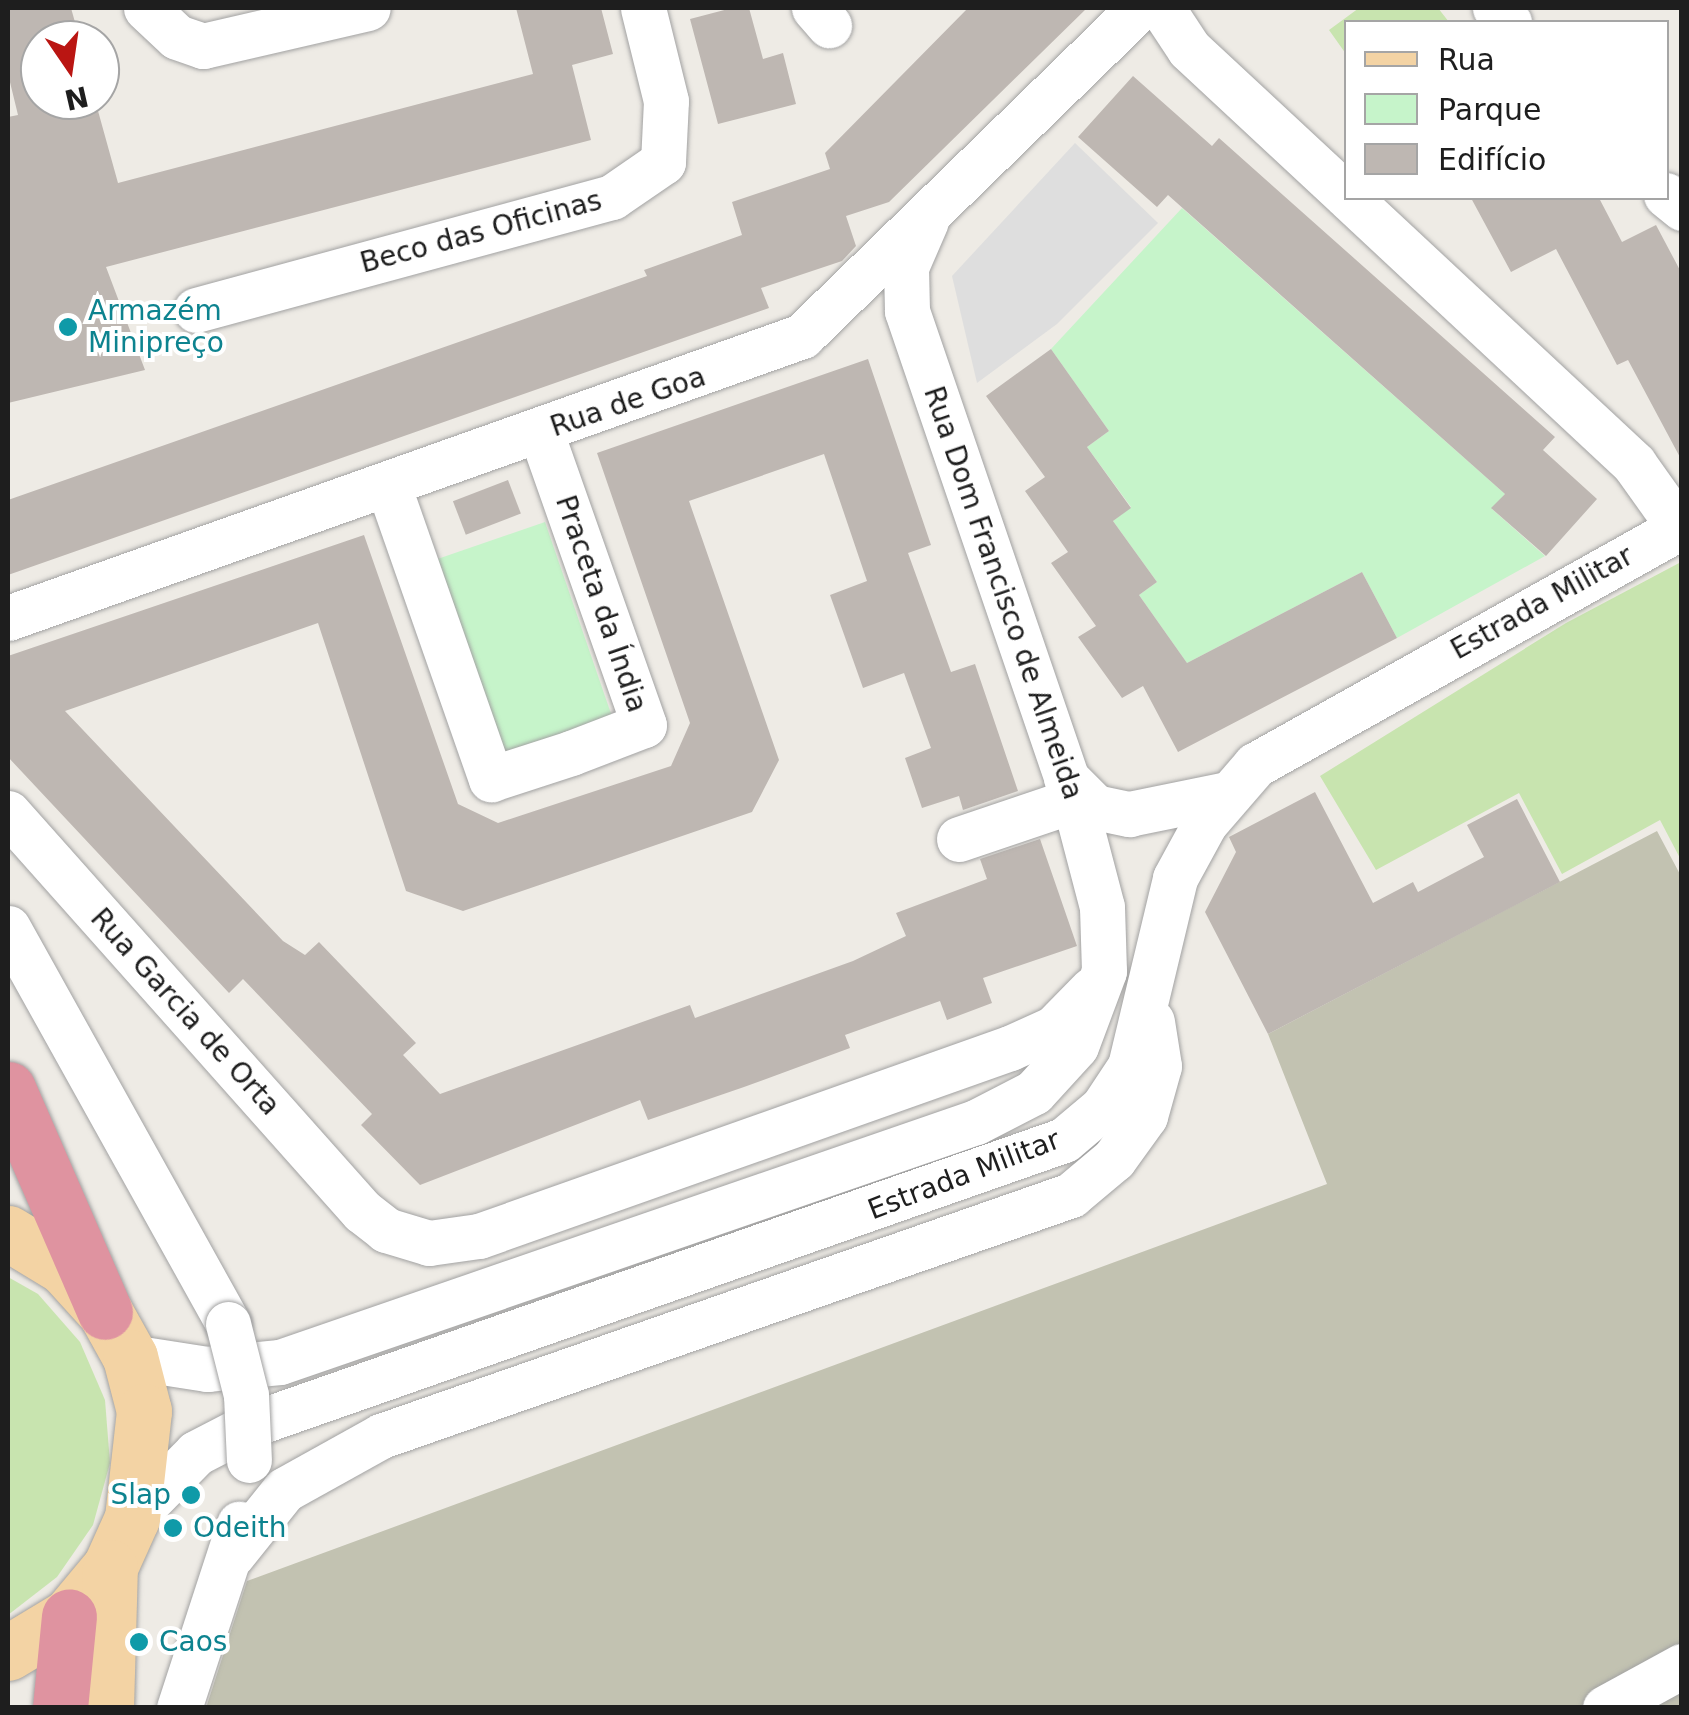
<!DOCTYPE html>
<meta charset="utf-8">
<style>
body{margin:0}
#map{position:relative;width:1689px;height:1715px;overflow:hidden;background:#eeebe5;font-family:"DejaVu Sans",sans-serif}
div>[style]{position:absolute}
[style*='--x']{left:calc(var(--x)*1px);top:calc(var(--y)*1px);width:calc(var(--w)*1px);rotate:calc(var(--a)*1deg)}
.construction>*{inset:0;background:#c2c2b1}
.grass>*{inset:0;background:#c8e4af}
.park>*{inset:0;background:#c6f4ca;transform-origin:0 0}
.parking>*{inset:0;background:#dedede}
.building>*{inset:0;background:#beb7b2;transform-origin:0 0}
.roads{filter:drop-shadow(0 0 2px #a2a2a2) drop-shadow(0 0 2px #a2a2a2)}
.minor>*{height:45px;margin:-22.5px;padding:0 22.5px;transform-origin:22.5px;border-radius:22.5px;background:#fff}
.major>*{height:55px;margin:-27.5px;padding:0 27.5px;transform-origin:27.5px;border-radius:27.5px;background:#f3d3a4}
.highway>*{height:55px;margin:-27.5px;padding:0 27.5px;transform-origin:27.5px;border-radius:27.5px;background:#df93a0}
.bridges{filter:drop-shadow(0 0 2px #a2a2a2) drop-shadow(0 0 2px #a2a2a2)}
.minor-bridge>*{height:45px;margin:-22.5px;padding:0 22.5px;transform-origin:22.5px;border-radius:22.5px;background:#fff}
.dots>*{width:28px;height:28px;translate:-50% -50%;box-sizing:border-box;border:5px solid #fff;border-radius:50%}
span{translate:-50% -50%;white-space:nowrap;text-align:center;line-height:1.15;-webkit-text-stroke:8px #fff;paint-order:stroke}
.street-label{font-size:28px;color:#1e1e1e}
.culture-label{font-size:28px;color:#0d838f}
.left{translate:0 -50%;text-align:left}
.right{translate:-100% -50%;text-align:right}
.frame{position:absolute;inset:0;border:10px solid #1e1e1e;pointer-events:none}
.legend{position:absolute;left:1344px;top:20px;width:325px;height:180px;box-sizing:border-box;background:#fff;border:2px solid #a5a5a5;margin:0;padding:12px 18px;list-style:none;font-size:30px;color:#1e1e1e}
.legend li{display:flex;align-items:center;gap:20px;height:50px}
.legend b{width:50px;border:2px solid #a5a5a5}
.north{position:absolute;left:20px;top:20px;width:100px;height:100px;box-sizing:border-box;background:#fff;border:2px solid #a5a5a5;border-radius:50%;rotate:167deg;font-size:28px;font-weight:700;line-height:40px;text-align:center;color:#1e1e1e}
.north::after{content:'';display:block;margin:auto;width:35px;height:45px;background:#ba1512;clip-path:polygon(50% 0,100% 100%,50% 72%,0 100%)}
</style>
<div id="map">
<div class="construction">
<i style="clip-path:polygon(1657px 831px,1682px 878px,1681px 1707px,206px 1708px,247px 1581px,1327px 1184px,1268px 1034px)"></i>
</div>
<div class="grass">
<i style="clip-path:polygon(1359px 8px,1438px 8px,1449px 22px,1346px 22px,1346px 54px,1329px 30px)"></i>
<i style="clip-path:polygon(1681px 562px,1681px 860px,1660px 820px,1562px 874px,1519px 793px,1376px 870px,1320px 776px,1566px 623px)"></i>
<i style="clip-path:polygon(8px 1277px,38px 1294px,80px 1342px,105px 1400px,110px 1463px,93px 1525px,57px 1577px,8px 1615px)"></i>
</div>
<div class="park">
<i style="clip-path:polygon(1182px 208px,1505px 494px,1492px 509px,1545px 556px,1397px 638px,1362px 572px,1187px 663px,1139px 595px,1157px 582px,1113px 521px,1131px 507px,1087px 447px,1109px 431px,1051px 349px)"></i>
<i style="left:545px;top:522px;width:207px;height:113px;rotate:71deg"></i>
</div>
<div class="parking">
<i style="clip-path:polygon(1075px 143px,1158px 223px,1057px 324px,977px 383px,952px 276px)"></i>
</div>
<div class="building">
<i style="clip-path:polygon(8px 8px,71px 8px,80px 40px,40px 40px,40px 100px,95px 100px,118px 183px,533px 74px,516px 8px,601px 8px,613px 54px,572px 65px,591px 140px,106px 267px,145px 370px,8px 403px,8px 117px,18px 115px,8px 74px)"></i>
<i style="clip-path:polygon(732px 8px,749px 8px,763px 59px,783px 53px,796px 104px,718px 124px,690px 19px)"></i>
<i style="clip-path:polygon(968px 8px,1087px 8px,889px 202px,846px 216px,856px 246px,842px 261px,761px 288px,769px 308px,8px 575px,8px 500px,647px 276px,644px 270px,742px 235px,732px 202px,830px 169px,825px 153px)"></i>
<i style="clip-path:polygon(1133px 76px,1212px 146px,1219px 138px,1555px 437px,1543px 450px,1597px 499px,1546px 556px,1491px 508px,1505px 494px,1168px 195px,1157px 207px,1078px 137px)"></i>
<i style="clip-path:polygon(1471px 198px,1599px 198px,1622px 242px,1656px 225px,1682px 274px,1682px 461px,1628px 360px,1617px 365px,1556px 249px,1511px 272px)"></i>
<i style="clip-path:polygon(1051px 349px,1109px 431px,1087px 447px,1131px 508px,1113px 521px,1157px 582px,1139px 595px,1187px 663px,1362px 572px,1397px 638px,1178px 752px,1143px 686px,1122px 698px,1078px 637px,1096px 626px,1051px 563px,1068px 552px,1025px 491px,1045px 477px,986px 396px)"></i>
<i style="clip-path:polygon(868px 359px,931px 545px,908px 553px,951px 672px,975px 664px,1018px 791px,963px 810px,959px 796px,922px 808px,905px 758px,931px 748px,904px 673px,863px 688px,830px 595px,867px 581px,824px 454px,689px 501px,779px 760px,752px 812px,522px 891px,463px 911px,406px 891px,318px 623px,65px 711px,283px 941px,305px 955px,319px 942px,416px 1043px,403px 1055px,440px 1094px,690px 1005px,695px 1018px,853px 961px,906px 936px,896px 913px,987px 879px,980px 859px,1040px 839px,1077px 946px,983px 978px,992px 1003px,947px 1020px,940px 1001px,845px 1035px,850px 1048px,744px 1087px,648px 1120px,640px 1100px,420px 1185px,361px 1125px,372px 1114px,243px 979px,229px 993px,8px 757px,8px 656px,364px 535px,458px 804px,498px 823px,671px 766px,690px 723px,597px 453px)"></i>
<i style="left:508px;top:480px;width:36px;height:59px;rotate:69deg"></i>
<i style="clip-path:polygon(1315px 792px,1373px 903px,1413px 882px,1418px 892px,1484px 857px,1467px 825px,1517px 799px,1560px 882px,1268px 1034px,1205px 912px,1236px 852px,1229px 837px)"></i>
</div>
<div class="roads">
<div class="minor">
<i style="--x:146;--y:8;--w:42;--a:43.1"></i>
<i style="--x:177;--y:37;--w:28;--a:19"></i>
<i style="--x:203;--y:46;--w:169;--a:-13"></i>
<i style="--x:814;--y:8;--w:23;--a:49"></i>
<i style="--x:1162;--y:8;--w:49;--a:56.6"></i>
<i style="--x:1189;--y:49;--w:214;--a:42.9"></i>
<i style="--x:1495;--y:8;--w:20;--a:45"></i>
<i style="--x:1666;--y:195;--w:21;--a:39"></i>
<i style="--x:1349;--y:198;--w:390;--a:43"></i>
<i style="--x:1634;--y:464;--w:77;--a:54.5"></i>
<i style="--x:196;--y:310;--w:431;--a:-15.2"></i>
<i style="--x:612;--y:197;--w:62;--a:-34.5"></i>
<i style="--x:663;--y:162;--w:61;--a:-87.2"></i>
<i style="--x:666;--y:101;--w:96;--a:-103.9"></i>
<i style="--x:388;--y:485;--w:312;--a:70.7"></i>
<i style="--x:491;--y:779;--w:84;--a:-18"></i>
<i style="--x:571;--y:753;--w:78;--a:-21"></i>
<i style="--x:644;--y:725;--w:311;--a:-109.4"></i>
<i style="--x:8;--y:618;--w:843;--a:-19.55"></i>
<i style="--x:802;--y:336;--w:470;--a:-44.2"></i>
<i style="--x:1066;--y:778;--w:41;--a:45"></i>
<i style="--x:1095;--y:807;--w:35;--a:12"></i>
<i style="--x:1129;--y:814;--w:100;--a:-11.5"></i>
<i style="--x:8;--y:813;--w:533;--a:48.35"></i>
<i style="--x:362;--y:1211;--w:31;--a:38"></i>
<i style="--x:386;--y:1230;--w:45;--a:16.8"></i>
<i style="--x:429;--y:1243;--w:50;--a:-8"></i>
<i style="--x:479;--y:1236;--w:563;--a:-19.5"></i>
<i style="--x:1010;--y:1048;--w:48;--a:-24.4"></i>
<i style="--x:1054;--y:1028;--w:54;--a:-45.7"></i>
<i style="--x:959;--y:839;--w:121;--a:-18.7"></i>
<i style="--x:8;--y:928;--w:453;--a:60.9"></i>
<i style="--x:130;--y:1357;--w:78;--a:8.9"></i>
<i style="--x:207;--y:1369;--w:73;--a:-5.5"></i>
<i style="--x:280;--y:1362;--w:736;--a:-19.03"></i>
<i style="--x:976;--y:1122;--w:65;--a:-27.3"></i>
<i style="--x:1034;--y:1092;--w:62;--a:-47.6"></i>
<i style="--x:1076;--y:1046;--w:80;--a:-69.5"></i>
<i style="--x:1104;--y:971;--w:64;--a:-91.8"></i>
<i style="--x:1102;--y:907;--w:111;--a:-104.7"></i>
<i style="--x:1074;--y:800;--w:517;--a:-108.86"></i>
<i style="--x:907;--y:311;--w:44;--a:-91.3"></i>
<i style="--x:906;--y:267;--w:50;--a:-66.5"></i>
<i style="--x:132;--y:1518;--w:91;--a:-45.4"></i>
<i style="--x:196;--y:1453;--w:61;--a:-27.4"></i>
<i style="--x:250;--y:1425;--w:862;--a:-19.3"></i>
<i style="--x:1064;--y:1140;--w:51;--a:-40.2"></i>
<i style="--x:1103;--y:1107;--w:49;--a:-56.6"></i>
<i style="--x:1130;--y:1066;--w:193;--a:-76.5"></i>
<i style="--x:1175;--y:878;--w:63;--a:-61.4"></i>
<i style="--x:1205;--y:823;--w:77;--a:-49.2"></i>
<i style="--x:1255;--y:765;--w:489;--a:-29.2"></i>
<i style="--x:232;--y:1555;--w:83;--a:-51.3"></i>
<i style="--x:284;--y:1490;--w:111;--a:-29.1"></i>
<i style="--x:381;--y:1436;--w:731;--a:-19.25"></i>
<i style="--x:1071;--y:1195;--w:56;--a:-39.9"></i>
<i style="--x:1114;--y:1159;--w:53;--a:-54.2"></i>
<i style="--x:1145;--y:1116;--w:52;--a:-74.4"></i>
<i style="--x:1159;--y:1066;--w:45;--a:-99"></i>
<i style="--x:179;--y:1708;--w:194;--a:-71.9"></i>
<i style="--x:1605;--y:1708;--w:88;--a:-28.6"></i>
</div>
<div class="major">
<i style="--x:8;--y:1233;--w:66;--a:31.3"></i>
<i style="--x:64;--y:1267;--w:61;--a:47.7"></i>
<i style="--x:105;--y:1312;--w:51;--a:60.9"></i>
<i style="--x:130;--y:1357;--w:56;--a:75.5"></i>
<i style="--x:144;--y:1411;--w:108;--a:96.4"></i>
<i style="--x:132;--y:1518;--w:54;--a:114.2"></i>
<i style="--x:110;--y:1567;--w:64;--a:129.9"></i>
<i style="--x:69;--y:1616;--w:71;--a:148.8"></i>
<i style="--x:106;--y:1708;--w:141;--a:-88.4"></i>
</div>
<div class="highway">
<i style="--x:8;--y:1089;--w:243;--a:66.5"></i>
<i style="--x:60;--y:1708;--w:92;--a:-84.4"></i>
</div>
</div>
<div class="bridges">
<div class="minor-bridge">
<i style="--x:228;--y:1324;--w:73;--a:75.8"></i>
<i style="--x:246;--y:1395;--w:65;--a:87.4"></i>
</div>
</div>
<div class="dots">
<i style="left:68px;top:327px;background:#0f9aa8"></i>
<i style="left:191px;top:1495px;background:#0f9aa8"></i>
<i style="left:173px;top:1528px;background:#0f9aa8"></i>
<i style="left:139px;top:1642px;background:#0f9aa8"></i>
</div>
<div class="street-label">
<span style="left:481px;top:232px;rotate:-15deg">Beco das Oficinas</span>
<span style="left:628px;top:402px;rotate:-19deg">Rua de Goa</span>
<span style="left:1003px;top:593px;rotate:71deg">Rua Dom Francisco de Almeida</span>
<span style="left:1542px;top:603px;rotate:-29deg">Estrada Militar</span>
<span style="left:601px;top:604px;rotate:71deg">Praceta da Índia</span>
<span style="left:185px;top:1012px;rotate:48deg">Rua Garcia de Orta</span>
<span style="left:964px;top:1175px;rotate:-21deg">Estrada Militar</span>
</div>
<div class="culture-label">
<span class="left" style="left:88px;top:327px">Armazém<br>Minipreço</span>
<span class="right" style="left:171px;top:1495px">Slap</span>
<span class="left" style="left:193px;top:1528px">Odeith</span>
<span class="left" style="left:159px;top:1642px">Caos</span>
</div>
<div class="frame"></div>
<ul class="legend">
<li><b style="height:12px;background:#f3d3a4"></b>Rua</li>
<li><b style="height:28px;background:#c6f4ca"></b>Parque</li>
<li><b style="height:28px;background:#beb7b2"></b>Edifício</li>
</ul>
<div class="north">N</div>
</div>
